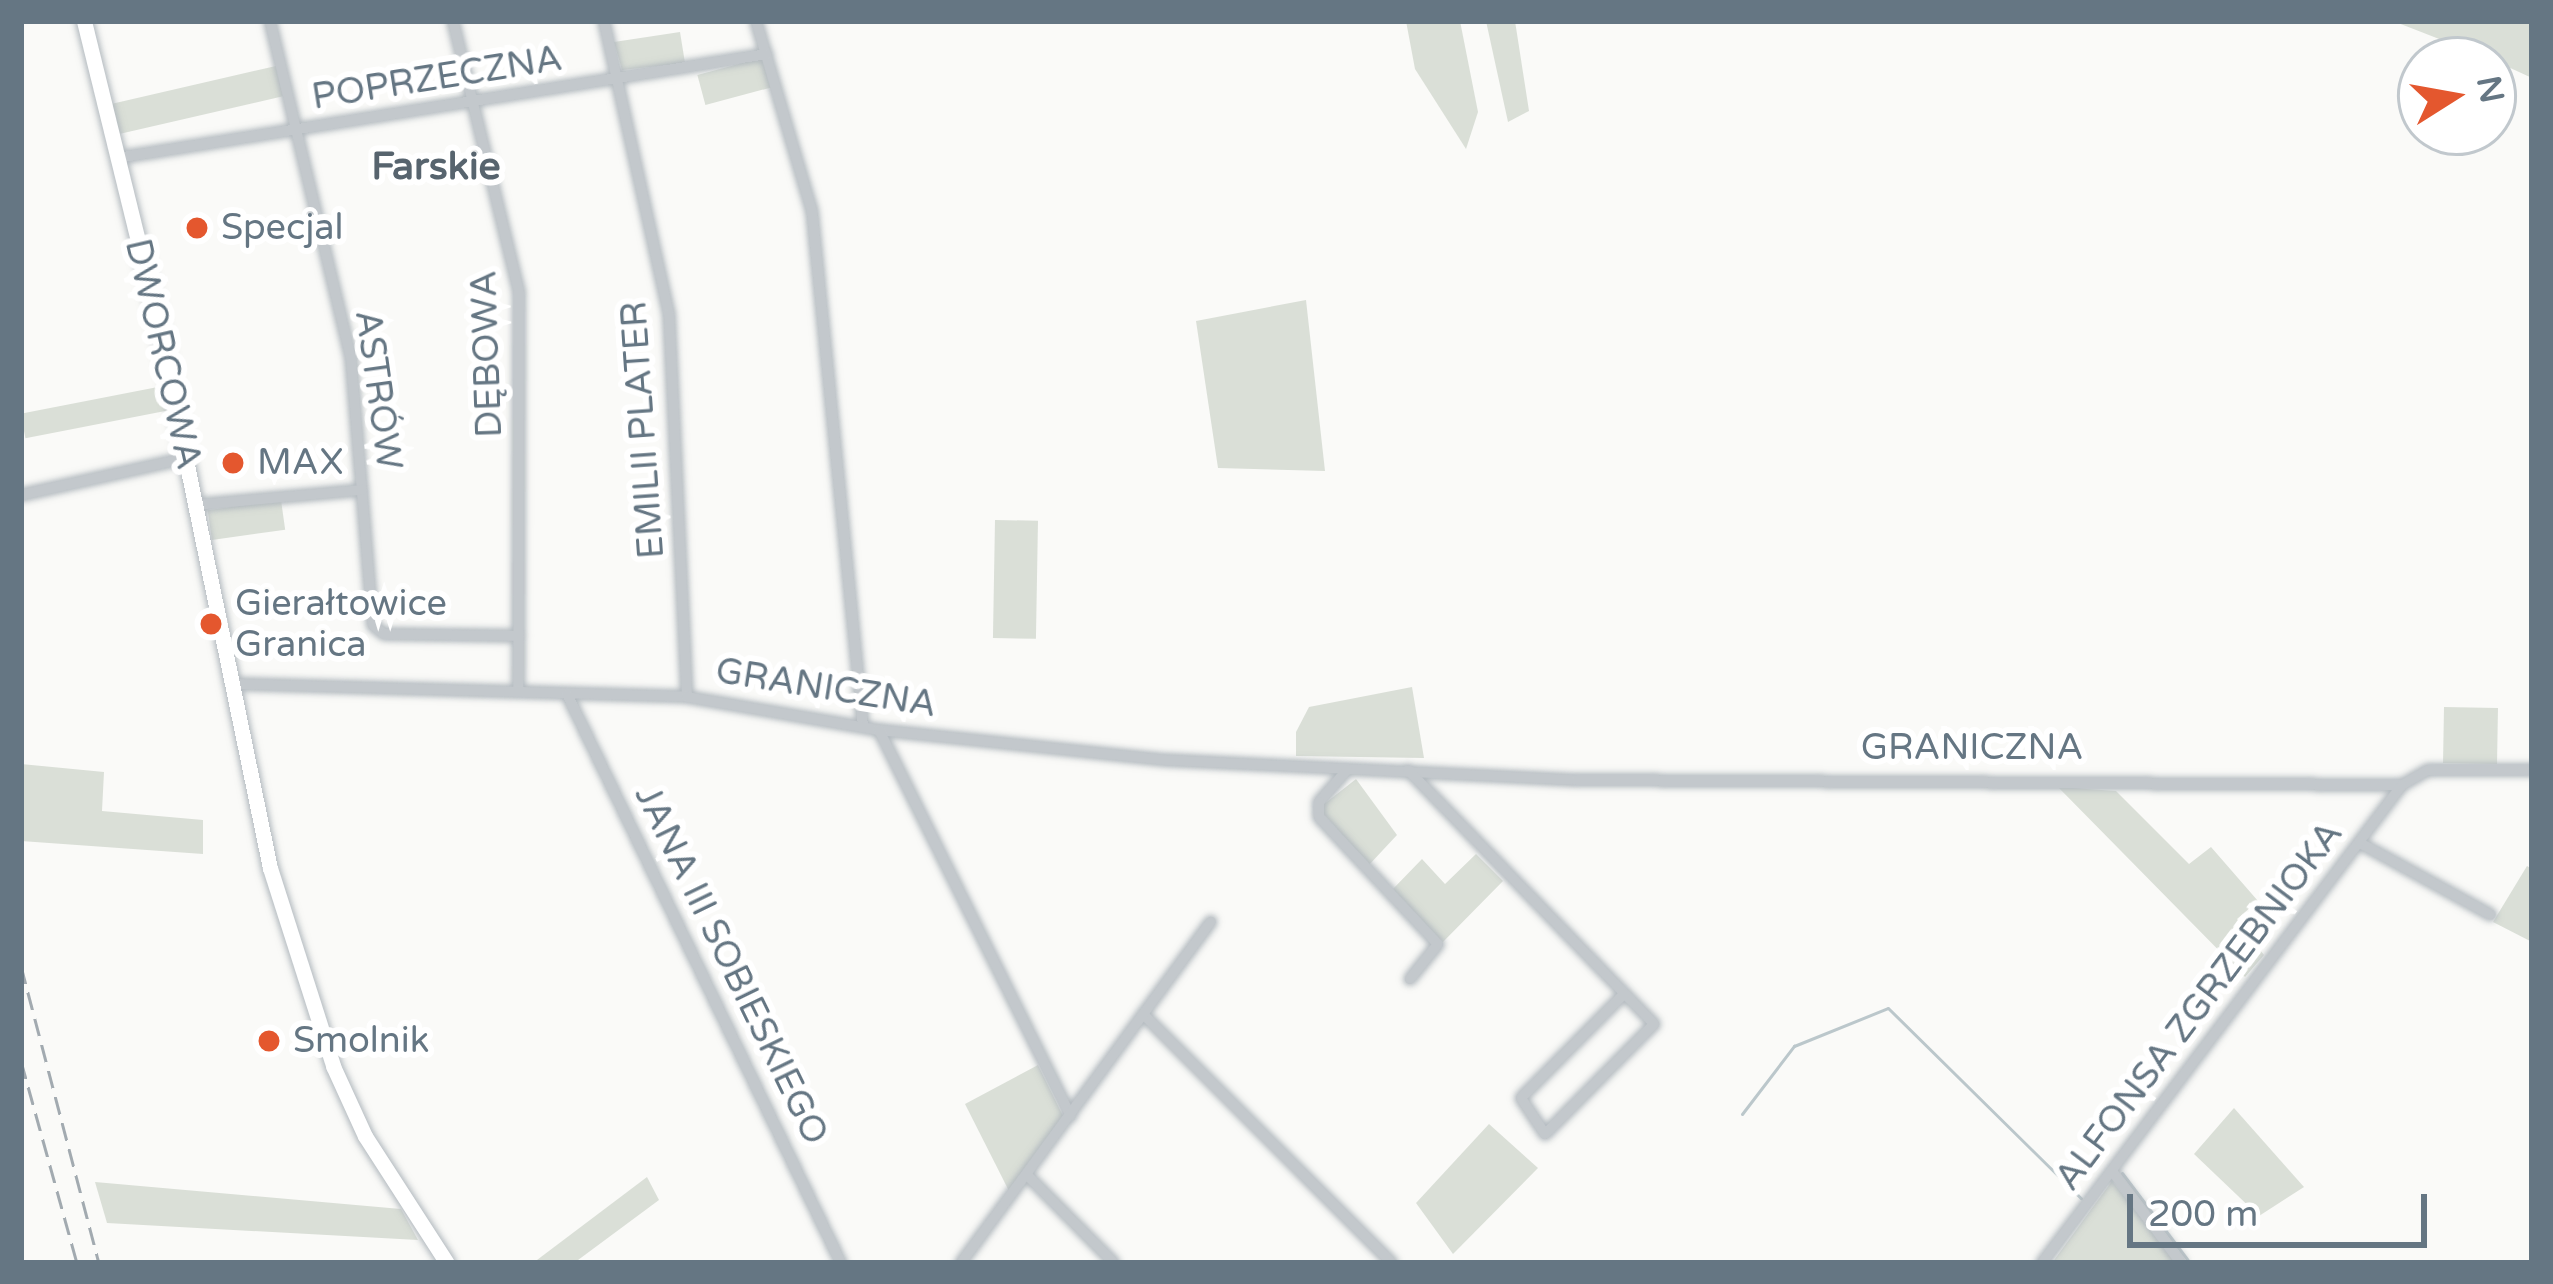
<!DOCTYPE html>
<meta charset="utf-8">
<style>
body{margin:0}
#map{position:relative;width:2553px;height:1284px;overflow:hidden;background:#fafaf8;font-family:"Varela Round",sans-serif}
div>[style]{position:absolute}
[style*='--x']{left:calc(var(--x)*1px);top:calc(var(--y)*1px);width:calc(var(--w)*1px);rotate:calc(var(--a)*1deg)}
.green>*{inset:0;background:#dadfd7;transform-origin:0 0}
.stream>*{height:3px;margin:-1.5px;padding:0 1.5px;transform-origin:1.5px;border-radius:1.5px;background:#bbc7cb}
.roads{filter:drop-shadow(0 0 3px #b3babf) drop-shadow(0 0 3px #b3babf)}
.street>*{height:10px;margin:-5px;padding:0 5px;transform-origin:5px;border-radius:5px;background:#c3c8cc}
.secondary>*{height:15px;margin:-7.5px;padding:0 7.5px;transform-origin:7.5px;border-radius:7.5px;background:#fff}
.rail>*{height:3px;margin-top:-1.5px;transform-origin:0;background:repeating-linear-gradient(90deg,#a2aab0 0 18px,transparent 0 27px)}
.dots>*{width:33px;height:33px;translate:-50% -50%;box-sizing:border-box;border:6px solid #fff;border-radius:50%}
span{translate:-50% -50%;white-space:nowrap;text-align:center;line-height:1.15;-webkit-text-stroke:12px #fff;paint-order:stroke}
.street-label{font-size:36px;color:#657683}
.poi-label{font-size:36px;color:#657683}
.left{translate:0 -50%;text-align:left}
.neighbourhood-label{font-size:39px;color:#57646e;font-weight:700}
.frame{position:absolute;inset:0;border:24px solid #657683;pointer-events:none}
.north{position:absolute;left:2397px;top:36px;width:120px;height:120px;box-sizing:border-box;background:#fff;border:3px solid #c1c8cd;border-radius:50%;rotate:79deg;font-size:33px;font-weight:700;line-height:48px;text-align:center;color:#657683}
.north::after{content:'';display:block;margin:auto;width:42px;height:54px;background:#e4572e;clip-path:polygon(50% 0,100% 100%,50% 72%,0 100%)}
.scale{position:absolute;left:2127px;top:1194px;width:300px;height:54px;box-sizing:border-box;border:6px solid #657683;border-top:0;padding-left:15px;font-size:36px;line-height:42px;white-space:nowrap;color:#657683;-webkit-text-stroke:9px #fff;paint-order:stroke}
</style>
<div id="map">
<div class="green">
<i style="clip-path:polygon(1406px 21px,1460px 21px,1478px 112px,1466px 149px,1415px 69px)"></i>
<i style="clip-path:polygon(1486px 21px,1515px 21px,1529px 111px,1508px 122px)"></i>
<i style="clip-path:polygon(2393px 21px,2532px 21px,2532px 78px,2493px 60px)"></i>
<i style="clip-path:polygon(680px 32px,685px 63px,622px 70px,614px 42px)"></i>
<i style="left:765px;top:57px;width:31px;height:70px;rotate:75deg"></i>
<i style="left:276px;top:66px;width:31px;height:168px;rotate:77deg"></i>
<i style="clip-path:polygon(1306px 300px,1325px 471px,1218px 468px,1196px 321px)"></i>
<i style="left:163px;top:386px;width:25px;height:145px;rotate:79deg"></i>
<i style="left:281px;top:500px;width:30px;height:74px;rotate:82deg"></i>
<i style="left:995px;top:520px;width:43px;height:118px;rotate:1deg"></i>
<i style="clip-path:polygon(1412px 687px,1424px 758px,1296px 756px,1296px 732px,1309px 707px)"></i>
<i style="left:2444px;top:707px;width:54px;height:56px;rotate:1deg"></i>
<i style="clip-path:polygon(21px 764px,104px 772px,102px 811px,203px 820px,203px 854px,21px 841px)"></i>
<i style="clip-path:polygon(1356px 779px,1397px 835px,1368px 866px,1324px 814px,1323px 805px)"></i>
<i style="clip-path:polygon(2058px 787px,2116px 791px,2189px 864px,2211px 847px,2258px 901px,2237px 919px,2264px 955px,2245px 977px)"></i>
<i style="clip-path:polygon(1476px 854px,1503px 881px,1442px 943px,1392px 890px,1422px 859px,1445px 884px)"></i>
<i style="clip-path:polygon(2527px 866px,2532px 869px,2532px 942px,2493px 922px)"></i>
<i style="clip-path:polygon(1038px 1065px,1064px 1118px,1009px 1191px,965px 1104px)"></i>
<i style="clip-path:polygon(2234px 1108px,2304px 1187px,2259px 1216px,2194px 1154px)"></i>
<i style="clip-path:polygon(1489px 1124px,1538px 1168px,1453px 1254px,1416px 1203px)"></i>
<i style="clip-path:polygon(647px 1177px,659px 1200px,574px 1263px,533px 1263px)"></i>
<i style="clip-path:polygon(2112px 1181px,2177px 1263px,2052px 1263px)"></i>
<i style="clip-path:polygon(95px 1182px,401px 1209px,418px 1240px,107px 1223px)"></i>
</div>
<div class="stream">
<i style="--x:1742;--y:1114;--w:86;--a:-52.6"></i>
<i style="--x:1794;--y:1046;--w:101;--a:-22"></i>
<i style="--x:1888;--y:1008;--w:271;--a:44.6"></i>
<i style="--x:2122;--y:1173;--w:113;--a:52.9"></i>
</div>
<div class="roads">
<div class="street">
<i style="--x:270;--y:21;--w:348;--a:76.5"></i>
<i style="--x:351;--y:359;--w:267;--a:85.3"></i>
<i style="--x:373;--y:625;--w:14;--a:39"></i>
<i style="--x:384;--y:634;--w:135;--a:0.8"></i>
<i style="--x:453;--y:21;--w:279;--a:76.3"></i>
<i style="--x:519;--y:292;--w:400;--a:90.1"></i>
<i style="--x:604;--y:21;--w:300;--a:77.5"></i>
<i style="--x:669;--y:314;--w:383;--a:87.3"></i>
<i style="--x:756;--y:21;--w:198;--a:73.6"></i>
<i style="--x:812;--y:211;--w:518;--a:84.34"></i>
<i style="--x:117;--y:158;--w:658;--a:-9.09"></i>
<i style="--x:21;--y:495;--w:170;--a:-12.6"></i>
<i style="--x:196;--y:505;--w:167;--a:-5.2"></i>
<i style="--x:233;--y:684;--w:454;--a:1.6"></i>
<i style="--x:687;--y:697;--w:195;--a:9.8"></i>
<i style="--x:879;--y:730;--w:288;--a:6"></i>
<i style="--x:1165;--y:760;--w:412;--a:2.8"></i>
<i style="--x:1577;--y:780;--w:825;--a:0.35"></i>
<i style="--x:2402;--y:785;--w:30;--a:-30"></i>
<i style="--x:2428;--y:770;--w:104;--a:0"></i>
<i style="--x:567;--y:694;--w:632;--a:64.29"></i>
<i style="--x:879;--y:730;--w:431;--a:63.6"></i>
<i style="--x:1347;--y:770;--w:43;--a:131.2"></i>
<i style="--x:1319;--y:802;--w:15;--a:90"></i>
<i style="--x:1319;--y:817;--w:174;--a:46.9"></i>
<i style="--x:1438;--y:944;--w:45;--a:128.7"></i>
<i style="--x:1408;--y:770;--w:354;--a:45.9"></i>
<i style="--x:1654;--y:1024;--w:155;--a:134.7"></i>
<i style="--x:1545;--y:1134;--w:43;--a:-123.7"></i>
<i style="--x:1521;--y:1098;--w:146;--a:-45.3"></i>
<i style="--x:2360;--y:843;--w:149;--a:28.8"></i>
<i style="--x:1143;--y:1014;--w:352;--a:45"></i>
<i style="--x:2112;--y:1171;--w:115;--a:53.1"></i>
<i style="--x:1028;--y:1176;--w:122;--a:45.3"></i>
<i style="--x:961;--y:1263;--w:423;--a:-53.8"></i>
<i style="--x:2042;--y:1263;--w:598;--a:-53.02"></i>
</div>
<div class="secondary">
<i style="--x:84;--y:21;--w:292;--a:76.2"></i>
<i style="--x:154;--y:305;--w:575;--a:78.36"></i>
<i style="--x:270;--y:868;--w:208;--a:72.3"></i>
<i style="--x:333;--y:1066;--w:77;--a:65.4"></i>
<i style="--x:365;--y:1136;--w:151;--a:57.2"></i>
</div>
</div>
<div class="rail">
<i style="--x:21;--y:966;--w:307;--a:75.3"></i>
<i style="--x:21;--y:1061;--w:210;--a:74.5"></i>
</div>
<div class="dots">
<i style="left:197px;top:228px;background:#e4572e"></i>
<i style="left:233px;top:463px;background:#e4572e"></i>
<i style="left:211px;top:624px;background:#e4572e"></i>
<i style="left:269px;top:1041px;background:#e4572e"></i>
</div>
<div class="street-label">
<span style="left:437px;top:78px;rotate:-9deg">POPRZECZNA</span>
<span style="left:163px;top:354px;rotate:77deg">DWORCOWA</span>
<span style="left:487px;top:354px;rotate:-92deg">DĘBOWA</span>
<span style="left:378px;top:390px;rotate:82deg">ASTRÓW</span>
<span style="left:643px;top:430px;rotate:-94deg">EMILII PLATER</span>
<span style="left:826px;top:688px;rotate:9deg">GRANICZNA</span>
<span style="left:1972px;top:748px">GRANICZNA</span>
<span style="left:731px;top:965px;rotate:64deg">JANA III SOBIESKIEGO</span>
<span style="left:2199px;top:1006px;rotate:-53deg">ALFONSA ZGRZEBNIOKA</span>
</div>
<div class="poi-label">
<span class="left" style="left:221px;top:228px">Specjal</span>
<span class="left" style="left:257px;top:463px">MAX</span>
<span class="left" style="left:235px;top:624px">Gierałtowice<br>Granica</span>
<span class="left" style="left:293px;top:1041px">Smolnik</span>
</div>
<div class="neighbourhood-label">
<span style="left:436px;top:167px">Farskie</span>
</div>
<div class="frame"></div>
<div class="north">N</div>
<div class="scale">200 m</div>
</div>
